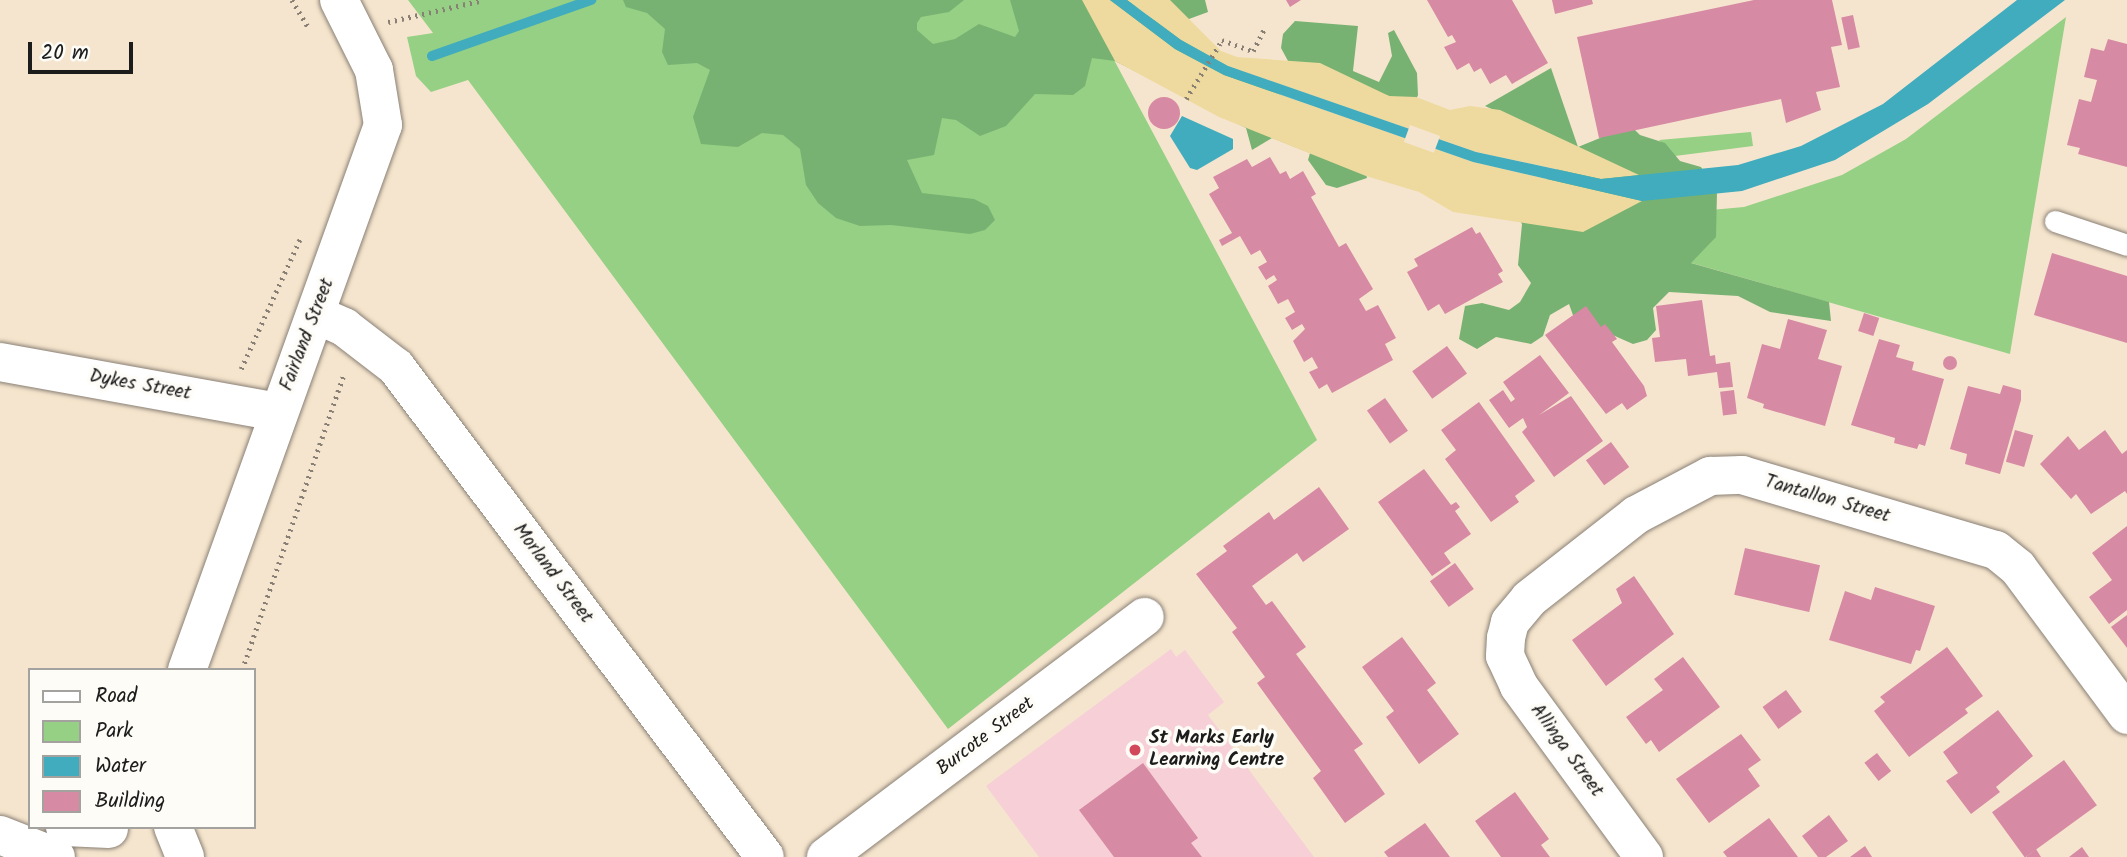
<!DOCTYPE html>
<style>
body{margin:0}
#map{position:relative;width:2127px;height:857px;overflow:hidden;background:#f6e5ce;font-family:Kalam,sans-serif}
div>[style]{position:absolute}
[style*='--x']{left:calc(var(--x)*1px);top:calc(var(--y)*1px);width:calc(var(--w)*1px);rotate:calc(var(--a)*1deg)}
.built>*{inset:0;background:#f6cfd7}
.green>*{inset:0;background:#95d084}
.forest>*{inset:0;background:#78b272}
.sand>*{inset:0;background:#eeda9e}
.water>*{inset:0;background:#40acbe}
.pier>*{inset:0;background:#f6e5ce;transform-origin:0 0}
.stream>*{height:10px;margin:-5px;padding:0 5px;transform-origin:5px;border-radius:5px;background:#40acbe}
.building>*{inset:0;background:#d78aa4;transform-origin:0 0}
.round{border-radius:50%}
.path>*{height:4.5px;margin-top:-2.25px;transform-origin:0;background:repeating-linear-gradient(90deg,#898075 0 2px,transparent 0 7px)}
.roads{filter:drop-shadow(0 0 2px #898075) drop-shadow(0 0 2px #898075)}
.lane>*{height:21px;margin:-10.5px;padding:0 10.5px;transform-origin:10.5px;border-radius:10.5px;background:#fff}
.street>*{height:38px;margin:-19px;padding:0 19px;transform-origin:19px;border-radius:19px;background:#fff}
.dots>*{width:19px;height:19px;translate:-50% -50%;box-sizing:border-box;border:4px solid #fdfcf7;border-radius:50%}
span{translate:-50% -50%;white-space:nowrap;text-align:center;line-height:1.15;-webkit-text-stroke:7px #fdfcf7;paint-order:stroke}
.street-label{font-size:19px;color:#1c1c1c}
.poi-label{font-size:19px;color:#1c1c1c;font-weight:700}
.left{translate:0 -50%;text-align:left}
.legend{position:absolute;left:28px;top:668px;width:228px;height:161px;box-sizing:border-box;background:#fdfcf7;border:2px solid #a3a29f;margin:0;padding:9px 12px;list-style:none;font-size:21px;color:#1c1c1c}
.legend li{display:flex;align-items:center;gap:14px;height:35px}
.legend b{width:35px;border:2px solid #a3a29f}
.scale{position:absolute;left:28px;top:42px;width:105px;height:32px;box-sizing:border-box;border:4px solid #1c1c1c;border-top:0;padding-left:9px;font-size:21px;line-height:24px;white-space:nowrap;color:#1c1c1c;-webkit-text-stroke:5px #fdfcf7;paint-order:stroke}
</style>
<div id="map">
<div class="built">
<i style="clip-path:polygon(1171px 649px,1176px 657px,1185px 650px,1224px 702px,1208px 715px,1314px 857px,1039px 857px,986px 786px)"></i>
</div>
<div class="green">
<i style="clip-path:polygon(408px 0,1082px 0,1317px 440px,948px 729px,468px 80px,431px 92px,416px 76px,407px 37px,433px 33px)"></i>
<i style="clip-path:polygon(2066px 17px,2010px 354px,1583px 232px,1644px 216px,1744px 207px,1842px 175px,1906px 139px)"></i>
<i style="clip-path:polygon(1751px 132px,1753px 146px,1675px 156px,1659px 140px)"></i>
</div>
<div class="forest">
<i style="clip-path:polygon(623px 0,964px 0,949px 12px,921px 17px,917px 23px,917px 30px,933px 44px,955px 39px,979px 24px,1015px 37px,1019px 31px,1010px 0,1121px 0,1360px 142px,1367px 178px,1337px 188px,1326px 185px,1308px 160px,1310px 153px,1272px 138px,1252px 150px,1246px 128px,1115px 61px,1092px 58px,1085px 86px,1073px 95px,1035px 94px,1006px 126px,980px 136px,956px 120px,942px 118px,934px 155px,907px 160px,922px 193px,974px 199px,988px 206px,995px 220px,985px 230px,970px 234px,891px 225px,860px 226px,836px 218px,818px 203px,806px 185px,800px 149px,783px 135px,762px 133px,738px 147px,701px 144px,693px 117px,710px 70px,697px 63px,668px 65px,662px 52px,665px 29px,647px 13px,626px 7px)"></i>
<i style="clip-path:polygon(1124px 0,1205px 0,1208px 12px,1170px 26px)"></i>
<i style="clip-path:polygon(1295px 21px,1358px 26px,1353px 71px,1379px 82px,1392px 56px,1388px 33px,1394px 30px,1417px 73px,1418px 95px,1410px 114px,1389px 96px,1288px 61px,1281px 48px,1283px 34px)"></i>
<i style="clip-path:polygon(1551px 68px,1578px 147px,1600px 138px,1609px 125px,1631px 126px,1640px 135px,1665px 143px,1680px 161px,1701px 167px,1717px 192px,1716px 237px,1691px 263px,1829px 302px,1831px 321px,1770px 312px,1738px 296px,1669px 292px,1653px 308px,1656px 330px,1647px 340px,1633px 344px,1574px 318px,1569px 304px,1550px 315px,1543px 336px,1531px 344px,1496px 337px,1477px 349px,1459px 339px,1465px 306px,1482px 303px,1509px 310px,1520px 302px,1531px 283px,1518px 265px,1522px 224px,1515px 212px,1578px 148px,1485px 106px)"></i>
</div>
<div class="sand">
<i style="clip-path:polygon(1082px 0,1110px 0,1175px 49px,1224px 75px,1473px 162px,1642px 201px,1583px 232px,1453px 212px,1419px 192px,1366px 176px,1219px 117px,1115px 61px)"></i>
<i style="clip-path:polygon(1127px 0,1170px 0,1221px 51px,1237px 57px,1320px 63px,1389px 96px,1416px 97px,1450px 110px,1470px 106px,1500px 110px,1639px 175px,1601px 179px,1476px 152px,1227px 66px,1181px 40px)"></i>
</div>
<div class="water">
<i style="clip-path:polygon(1110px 0,1127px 0,1181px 40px,1228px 66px,1476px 152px,1601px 179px,1738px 165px,1801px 146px,1883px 104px,2017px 0,2065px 0,1928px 104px,1835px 160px,1742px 191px,1642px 201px,1473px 162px,1224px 75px,1175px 49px)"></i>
<i style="clip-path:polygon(1182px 116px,1233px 139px,1233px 149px,1197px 170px,1190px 168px,1170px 136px)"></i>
</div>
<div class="pier">
<i style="left:1410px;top:125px;width:32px;height:18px;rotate:20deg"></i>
</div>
<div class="stream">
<i style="--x:432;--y:56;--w:169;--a:-19.4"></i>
</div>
<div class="building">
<i style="clip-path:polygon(1286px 0,1301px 0,1290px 7px)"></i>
<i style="clip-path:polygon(1427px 0,1512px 0,1548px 63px,1512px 84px,1506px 75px,1490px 84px,1481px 68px,1474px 72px,1469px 63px,1457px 70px,1444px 47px,1456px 42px,1452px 35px,1448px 37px)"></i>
<i style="clip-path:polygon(1552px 0,1592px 0,1593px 4px,1555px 14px)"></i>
<i style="clip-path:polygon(1754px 0,1832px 0,1842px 45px,1831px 47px,1840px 87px,1816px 92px,1821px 110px,1786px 123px,1781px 99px,1599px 138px,1577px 37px)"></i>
<i style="left:1853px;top:15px;width:33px;height:12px;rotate:78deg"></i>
<i style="clip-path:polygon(2108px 39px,2127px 44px,2127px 167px,2078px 154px,2080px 148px,2067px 145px,2079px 99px,2091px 102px,2097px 80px,2084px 77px,2091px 48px,2104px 51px)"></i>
<i class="round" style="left:1148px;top:97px;width:32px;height:32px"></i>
<i style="clip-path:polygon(1270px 157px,1280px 174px,1286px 171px,1290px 179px,1303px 171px,1316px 194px,1311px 197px,1339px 247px,1346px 243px,1373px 289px,1359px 299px,1366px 311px,1378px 305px,1396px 338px,1385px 344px,1393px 360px,1332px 393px,1327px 384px,1319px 389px,1309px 372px,1318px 368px,1312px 357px,1304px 362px,1293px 341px,1305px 329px,1302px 324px,1292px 330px,1285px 318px,1295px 312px,1288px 299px,1278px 304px,1268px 286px,1277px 280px,1274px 275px,1266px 280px,1258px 267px,1267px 262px,1260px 250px,1251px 255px,1240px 236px,1222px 246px,1219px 240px,1232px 233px,1209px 194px,1219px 188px,1213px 177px,1247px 159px,1252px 167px)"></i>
<i style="clip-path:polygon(1472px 227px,1476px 234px,1480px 232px,1503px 271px,1498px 274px,1503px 282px,1445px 314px,1439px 304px,1428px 311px,1407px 272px,1418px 266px,1414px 259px)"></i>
<i style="clip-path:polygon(2052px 253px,2127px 276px,2127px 343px,2034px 315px)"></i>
<i style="clip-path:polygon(1702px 300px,1710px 356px,1715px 355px,1716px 364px,1730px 362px,1733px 387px,1719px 388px,1717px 372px,1688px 376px,1686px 359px,1655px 362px,1652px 338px,1660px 337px,1656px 306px)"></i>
<i style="clip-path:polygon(1586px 306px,1601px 327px,1605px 324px,1617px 339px,1612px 342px,1644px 386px,1647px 396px,1627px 410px,1622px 403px,1606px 414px,1545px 335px)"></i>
<i style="left:1864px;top:313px;width:16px;height:19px;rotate:18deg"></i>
<i style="clip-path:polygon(1788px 319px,1827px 330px,1818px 359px,1842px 366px,1825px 426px,1763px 408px,1764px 404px,1747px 398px,1762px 344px,1780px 349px)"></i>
<i style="clip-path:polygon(1879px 339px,1900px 345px,1896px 357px,1914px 362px,1912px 370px,1944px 379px,1925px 446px,1919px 444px,1917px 449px,1894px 443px,1895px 438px,1851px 425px)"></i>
<i style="left:1447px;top:346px;width:34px;height:43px;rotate:54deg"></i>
<i style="clip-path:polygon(1540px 355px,1569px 393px,1539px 415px,1571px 396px,1603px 441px,1554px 477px,1522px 432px,1527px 427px,1523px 418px,1509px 428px,1489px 400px,1503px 390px,1511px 402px,1515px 399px,1503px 382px)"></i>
<i class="round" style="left:1943px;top:356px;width:14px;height:14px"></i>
<i style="clip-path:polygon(2003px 385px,2021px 390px,2021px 400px,2000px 474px,1965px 464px,1967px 454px,1950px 449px,1968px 386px,2000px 394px)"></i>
<i style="left:1734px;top:390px;width:24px;height:14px;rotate:83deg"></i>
<i style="left:1385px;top:398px;width:40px;height:22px;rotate:55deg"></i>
<i style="clip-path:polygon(1479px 402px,1535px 481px,1515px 496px,1519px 502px,1491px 522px,1445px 459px,1456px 450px,1441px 430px)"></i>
<i style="left:2015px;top:430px;width:19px;height:33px;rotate:16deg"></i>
<i style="clip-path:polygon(2105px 430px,2122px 454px,2127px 450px,2127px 494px,2125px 491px,2091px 514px,2076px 494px,2071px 499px,2040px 464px,2068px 436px,2079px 450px)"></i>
<i style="left:1611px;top:442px;width:31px;height:31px;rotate:54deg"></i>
<i style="clip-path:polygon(1424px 469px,1451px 505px,1456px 502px,1460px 507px,1455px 511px,1471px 534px,1444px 553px,1451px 563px,1432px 576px,1378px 502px)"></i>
<i style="clip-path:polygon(1319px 487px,1349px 529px,1303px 562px,1297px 553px,1252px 586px,1266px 605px,1272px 601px,1306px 647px,1296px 654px,1363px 744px,1354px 750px,1385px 794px,1345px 823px,1313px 778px,1321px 771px,1257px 683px,1265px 677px,1232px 632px,1237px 628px,1196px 574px,1227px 551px,1223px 546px,1269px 512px,1274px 520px)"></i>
<i style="clip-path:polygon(2127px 526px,2127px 610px,2109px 624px,2089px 597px,2112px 580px,2092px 553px)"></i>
<i style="left:1745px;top:548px;width:77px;height:48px;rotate:13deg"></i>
<i style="left:1455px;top:563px;width:32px;height:31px;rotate:54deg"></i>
<i style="clip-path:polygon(1634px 576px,1674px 634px,1606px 686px,1572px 640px,1622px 603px,1616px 589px)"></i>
<i style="clip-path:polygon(1875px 587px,1935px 606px,1920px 651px,1916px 650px,1911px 664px,1829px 640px,1845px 591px,1871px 600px)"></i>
<i style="clip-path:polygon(2127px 615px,2127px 648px,2111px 627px)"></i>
<i style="clip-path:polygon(1402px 637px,1436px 683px,1427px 690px,1459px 734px,1419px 764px,1386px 717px,1394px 711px,1362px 667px)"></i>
<i style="clip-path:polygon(1947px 647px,1983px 696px,1965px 709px,1968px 713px,1909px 757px,1874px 711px,1885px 702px,1880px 697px)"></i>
<i style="clip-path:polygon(1683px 657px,1720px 707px,1659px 752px,1651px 740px,1646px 744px,1626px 717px,1663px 690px,1654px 679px)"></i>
<i style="left:1786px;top:690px;width:27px;height:29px;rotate:54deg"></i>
<i style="clip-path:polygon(1998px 710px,2033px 756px,1996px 787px,2000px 792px,1971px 814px,1946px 781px,1958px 773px,1943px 752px)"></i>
<i style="clip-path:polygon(1741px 734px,1761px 760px,1748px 769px,1760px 786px,1709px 823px,1676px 779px)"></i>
<i style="left:1877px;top:753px;width:23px;height:16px;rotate:52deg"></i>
<i style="left:2064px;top:760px;width:56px;height:89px;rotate:54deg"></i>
<i style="clip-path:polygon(1143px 763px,1198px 838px,1191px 843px,1202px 857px,1114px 857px,1079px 810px)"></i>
<i style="clip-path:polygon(1515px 792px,1549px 839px,1541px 845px,1550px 857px,1501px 857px,1475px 821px)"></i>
<i style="clip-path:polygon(1829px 815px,1848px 841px,1826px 857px,1818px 857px,1802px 836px)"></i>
<i style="clip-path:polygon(1769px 818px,1798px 857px,1727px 857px,1723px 852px)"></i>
<i style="clip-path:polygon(1425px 823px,1450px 857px,1388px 857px,1384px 852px)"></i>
<i style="clip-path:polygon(1865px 846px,1872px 857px,1850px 857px)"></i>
<i style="clip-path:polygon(2082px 847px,2089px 857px,2069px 857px)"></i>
<i style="clip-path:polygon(2036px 849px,2041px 857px,2026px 857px)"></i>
</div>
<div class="path">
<i style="--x:292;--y:0;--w:31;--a:59"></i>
<i style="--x:388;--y:22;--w:98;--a:-13"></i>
<i style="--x:1186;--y:99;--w:69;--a:-58.6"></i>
<i style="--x:1222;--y:40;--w:33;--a:20"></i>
<i style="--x:1253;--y:51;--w:25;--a:-63"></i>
<i style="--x:241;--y:369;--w:145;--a:-65.6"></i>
<i style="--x:242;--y:670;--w:314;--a:-71"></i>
</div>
<div class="roads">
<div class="lane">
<i style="--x:2055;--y:221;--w:76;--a:18.4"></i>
</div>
<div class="street">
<i style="--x:317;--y:315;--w:30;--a:24"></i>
<i style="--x:344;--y:327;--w:66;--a:37.6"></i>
<i style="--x:396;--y:367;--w:613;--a:53.02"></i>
<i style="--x:0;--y:362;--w:283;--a:10.2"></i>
<i style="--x:187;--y:670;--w:579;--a:-70.22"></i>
<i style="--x:383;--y:125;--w:56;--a:-99.3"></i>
<i style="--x:374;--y:70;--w:78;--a:-116.6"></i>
<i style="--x:65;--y:827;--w:44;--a:2.6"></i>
<i style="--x:173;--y:827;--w:32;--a:68"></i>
<i style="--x:0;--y:835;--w:60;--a:21.4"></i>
<i style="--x:826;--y:857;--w:399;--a:-37"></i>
<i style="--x:1644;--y:857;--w:212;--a:-126.2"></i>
<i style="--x:1519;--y:686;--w:33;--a:-115"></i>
<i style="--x:1505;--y:656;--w:18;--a:-87"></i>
<i style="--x:1506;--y:638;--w:16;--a:-76"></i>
<i style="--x:1510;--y:622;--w:30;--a:-50"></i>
<i style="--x:1529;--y:599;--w:136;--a:-38.1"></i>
<i style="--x:1636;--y:515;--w:84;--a:-27.8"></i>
<i style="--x:1710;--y:476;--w:32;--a:-2"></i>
<i style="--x:1742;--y:475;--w:265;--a:16.5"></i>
<i style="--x:1996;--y:550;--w:28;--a:39"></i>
<i style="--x:2018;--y:568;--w:183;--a:53.4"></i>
</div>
</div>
<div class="dots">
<i style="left:1135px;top:750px;background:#d1495b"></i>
</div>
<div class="street-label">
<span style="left:308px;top:335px;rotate:-69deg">Fairland Street</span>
<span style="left:140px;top:386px;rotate:10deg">Dykes Street</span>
<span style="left:1827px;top:500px;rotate:16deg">Tantallon Street</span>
<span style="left:552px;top:574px;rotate:53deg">Morland Street</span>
<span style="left:986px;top:737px;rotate:-37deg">Burcote Street</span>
<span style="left:1566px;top:751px;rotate:54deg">Allinga Street</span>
</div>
<div class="poi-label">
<span class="left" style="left:1149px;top:750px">St Marks Early<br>Learning Centre</span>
</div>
<ul class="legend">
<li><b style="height:9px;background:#fff"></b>Road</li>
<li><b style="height:19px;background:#95d084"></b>Park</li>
<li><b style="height:19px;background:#40acbe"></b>Water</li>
<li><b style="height:19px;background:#d78aa4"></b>Building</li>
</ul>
<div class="scale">20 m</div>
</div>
